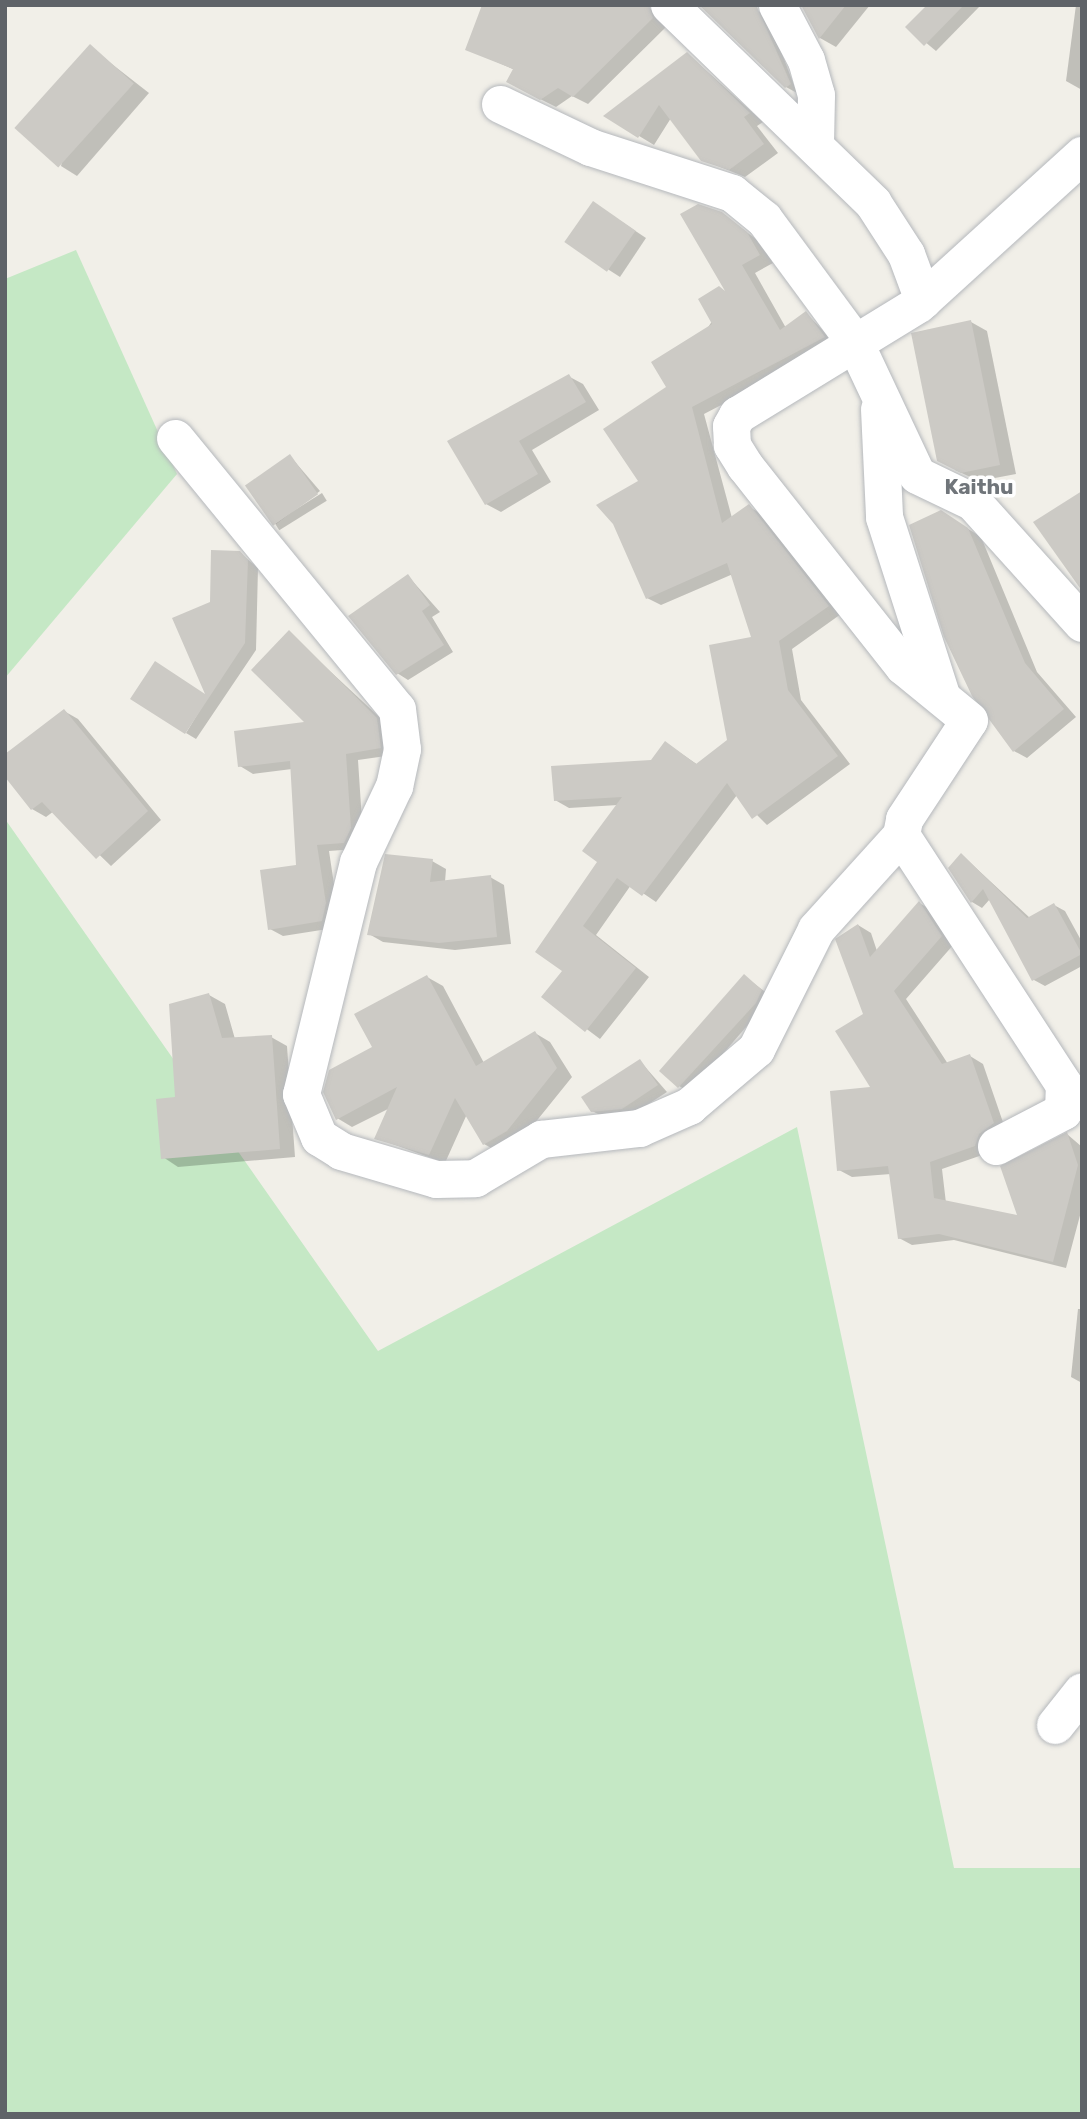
<!DOCTYPE html>
<style>
body{margin:0}
#map{position:relative;width:1087px;height:2119px;overflow:hidden;background:#f1efe8;font-family:Rubik,sans-serif}
div>[style]{position:absolute}
[style*='--x']{left:calc(var(--x)*1px);top:calc(var(--y)*1px);width:calc(var(--w)*1px);rotate:calc(var(--a)*1deg)}
.green>*{inset:0;background:#c5e8c5}
.shadow>*{inset:0;background:#0003;transform-origin:0 0}
.building>*{inset:0;background:#cccac5;transform-origin:0 0}
.roads{filter:drop-shadow(0 0 2px #b5b8bc) drop-shadow(0 0 2px #b5b8bc)}
.street>*{height:37px;margin:-18.5px;padding:0 18.5px;transform-origin:18.5px;border-radius:18.5px;background:#fff}
span{translate:-50% -50%;white-space:nowrap;text-align:center;line-height:1.15;-webkit-text-stroke:7px #fff;paint-order:stroke}
.quarter-label{font-size:21px;color:#70757a;font-weight:700}
.frame{position:absolute;inset:0;border:7px solid #5f6368;pointer-events:none}
</style>
<div id="map">
<div class="green">
<i style="clip-path:polygon(76px 250px,177px 474px,5px 678px,5px 279px)"></i>
<i style="clip-path:polygon(5px 819px,378px 1351px,797px 1127px,954px 1868px,1082px 1868px,1082px 2114px,5px 2114px)"></i>
</div>
<div class="shadow">
<i style="clip-path:polygon(647px 5px,666px 27px,588px 104px,572px 96px,556px 107px,538px 98px,515px 70px,467px 49px)"></i>
<i style="clip-path:polygon(803px 5px,870px 5px,836px 47px,820px 38px)"></i>
<i style="clip-path:polygon(929px 5px,981px 5px,936px 51px,907px 27px)"></i>
<i style="clip-path:polygon(1076px 5px,1082px 5px,1082px 90px,1066px 81px)"></i>
<i style="clip-path:polygon(758px 11px,768px 17px,797px 93px,786px 87px)"></i>
<i style="clip-path:polygon(90px 47px,149px 93px,77px 176px,61px 166px)"></i>
<i style="clip-path:polygon(688px 54px,763px 122px,757px 126px,778px 153px,745px 177px,703px 160px,671px 118px,654px 145px,606px 116px)"></i>
<i style="clip-path:polygon(604px 210px,646px 238px,620px 277px,567px 243px)"></i>
<i style="clip-path:polygon(721px 213px,760px 242px,773px 263px,755px 273px,786px 328px,806px 313px,837px 345px,704px 414px,732px 518px,749px 507px,762px 514px,841px 614px,792px 649px,801px 700px,850px 764px,767px 825px,737px 795px,656px 902px,631px 885px,596px 935px,649px 977px,600px 1039px,544px 997px,564px 971px,618px 805px,569px 808px,555px 800px,651px 762px,666px 743px,698px 765px,729px 740px,753px 638px,733px 574px,661px 605px,647px 598px,640px 481px,668px 388px,730px 294px)"></i>
<i style="clip-path:polygon(971px 322px,987px 331px,1016px 474px,979px 481px,955px 470px)"></i>
<i style="clip-path:polygon(568px 376px,583px 384px,599px 410px,532px 450px,551px 482px,501px 512px,486px 504px,449px 442px)"></i>
<i style="clip-path:polygon(290px 456px,320px 491px,276px 524px,274px 523px)"></i>
<i style="left:322px;top:493px;width:9px;height:56px;rotate:58deg"></i>
<i style="clip-path:polygon(954px 520px,981px 537px,1037px 672px,1076px 717px,1027px 758px,1014px 751px)"></i>
<i style="clip-path:polygon(240px 553px,258px 568px,256px 650px,196px 739px,186px 733px,208px 697px,212px 603px)"></i>
<i style="clip-path:polygon(408px 576px,440px 612px,432px 617px,453px 652px,408px 680px,397px 673px)"></i>
<i style="clip-path:polygon(289px 633px,389px 726px,393px 755px,358px 760px,363px 836px,356px 849px,329px 851px,338px 911px,334px 928px,283px 936px,270px 929px,298px 866px,292px 769px,253px 774px,240px 766px,308px 724px)"></i>
<i style="clip-path:polygon(64px 711px,78px 719px,161px 820px,111px 866px,54px 811px,46px 817px,32px 809px,5px 775px)"></i>
<i style="clip-path:polygon(962px 855px,1030px 918px,1054px 905px,1065px 911px,1082px 942px,1082px 966px,1045px 986px,1034px 980px,990px 899px,982px 908px,972px 902px)"></i>
<i style="clip-path:polygon(432px 861px,446px 869px,445px 882px,490px 877px,504px 885px,511px 944px,455px 950px,383px 942px,369px 934px)"></i>
<i style="clip-path:polygon(919px 903px,932px 910px,954px 944px,906px 999px,948px 1064px,970px 1056px,983px 1064px,1006px 1131px,988px 1153px,942px 1169px,946px 1203px,1019px 1217px,1067px 1134px,1082px 1147px,1082px 1208px,1066px 1268px,954px 1240px,912px 1245px,899px 1238px,891px 1174px,852px 1177px,839px 1170px,873px 1088px,865px 1014px,837px 939px,858px 925px,871px 933px,877px 951px)"></i>
<i style="clip-path:polygon(744px 976px,772px 997px,690px 1092px,679px 1086px)"></i>
<i style="clip-path:polygon(427px 977px,443px 986px,484px 1063px,535px 1033px,550px 1042px,572px 1077px,522px 1139px,500px 1153px,484px 1144px,467px 1114px,445px 1163px,376px 1138px,390px 1108px,352px 1127px,337px 1118px,374px 1048px)"></i>
<i style="clip-path:polygon(209px 995px,225px 1004px,235px 1039px,271px 1037px,287px 1046px,295px 1157px,178px 1167px,163px 1157px)"></i>
<i style="clip-path:polygon(640px 1061px,667px 1092px,633px 1114px,604px 1117px,592px 1111px)"></i>
<i style="clip-path:polygon(1078px 1309px,1082px 1309px,1082px 1383px,1071px 1377px)"></i>
</div>
<div class="building">
<i style="clip-path:polygon(482px 5px,649px 5px,653px 18px,573px 97px,558px 88px,540px 100px,506px 82px,513px 69px,465px 50px)"></i>
<i style="clip-path:polygon(699px 5px,756px 5px,791px 84px,785px 88px)"></i>
<i style="clip-path:polygon(801px 5px,846px 5px,819px 39px)"></i>
<i style="clip-path:polygon(927px 5px,964px 5px,924px 46px,905px 27px)"></i>
<i style="left:90px;top:44px;width:59px;height:113px;rotate:42deg"></i>
<i style="clip-path:polygon(687px 52px,750px 113px,744px 117px,764px 144px,729px 170px,701px 161px,659px 105px,638px 138px,603px 116px)"></i>
<i style="left:593px;top:201px;width:52px;height:50px;rotate:35deg"></i>
<i style="clip-path:polygon(698px 204px,722px 212px,747px 232px,760px 255px,742px 265px,780px 330px,806px 311px,825px 337px,692px 407px,722px 523px,749px 504px,829px 606px,779px 641px,788px 690px,838px 756px,752px 819px,727px 783px,642px 896px,617px 878px,583px 926px,636px 968px,585px 1032px,541px 997px,562px 971px,535px 952px,597px 862px,582px 851px,622px 797px,554px 801px,551px 766px,651px 760px,665px 741px,696px 764px,727px 740px,709px 645px,751px 637px,727px 563px,646px 599px,613px 524px,596px 505px,638px 481px,603px 429px,666px 387px,651px 362px,712px 324px,698px 299px,719px 286px,725px 291px,680px 214px)"></i>
<i style="clip-path:polygon(971px 320px,1000px 465px,961px 473px,937px 461px,911px 333px)"></i>
<i style="clip-path:polygon(569px 374px,586px 402px,519px 441px,538px 474px,485px 505px,447px 441px)"></i>
<i style="left:290px;top:454px;width:49px;height:55px;rotate:55deg"></i>
<i style="clip-path:polygon(1082px 491px,1082px 591px,1033px 522px)"></i>
<i style="clip-path:polygon(941px 510px,968px 528px,1025px 663px,1064px 709px,1013px 752px,972px 696px,944px 637px,909px 525px)"></i>
<i style="clip-path:polygon(211px 550px,240px 551px,248px 560px,245px 643px,185px 734px,130px 699px,155px 661px,205px 694px,172px 618px,210px 602px)"></i>
<i style="clip-path:polygon(408px 574px,430px 605px,422px 611px,444px 645px,396px 675px,348px 616px)"></i>
<i style="clip-path:polygon(289px 630px,377px 718px,381px 748px,346px 754px,351px 828px,344px 843px,317px 845px,326px 903px,322px 921px,268px 930px,260px 870px,296px 865px,290px 761px,238px 767px,234px 731px,304px 722px,251px 670px)"></i>
<i style="clip-path:polygon(64px 709px,148px 811px,96px 859px,42px 802px,31px 810px,5px 777px,5px 754px)"></i>
<i style="clip-path:polygon(961px 853px,1027px 918px,1054px 903px,1082px 954px,1032px 981px,983px 889px,971px 903px,948px 868px)"></i>
<i style="clip-path:polygon(385px 854px,433px 859px,430px 882px,491px 875px,497px 937px,439px 943px,367px 935px)"></i>
<i style="clip-path:polygon(919px 901px,942px 936px,894px 991px,942px 1064px,970px 1054px,994px 1123px,979px 1134px,975px 1146px,930px 1162px,934px 1198px,1017px 1215px,1000px 1166px,1067px 1132px,1078px 1165px,1053px 1262px,939px 1234px,898px 1239px,888px 1166px,837px 1171px,830px 1091px,870px 1087px,835px 1031px,863px 1014px,835px 939px,858px 924px,870px 957px)"></i>
<i style="clip-path:polygon(744px 974px,762px 990px,756px 1003px,678px 1088px,659px 1071px)"></i>
<i style="clip-path:polygon(427px 975px,476px 1066px,535px 1031px,557px 1068px,507px 1131px,483px 1145px,455px 1098px,429px 1155px,374px 1139px,397px 1087px,336px 1120px,323px 1092px,329px 1070px,372px 1047px,354px 1014px)"></i>
<i style="clip-path:polygon(209px 993px,222px 1038px,272px 1035px,280px 1149px,161px 1159px,156px 1099px,175px 1097px,169px 1004px)"></i>
<i style="clip-path:polygon(640px 1059px,658px 1085px,622px 1109px,591px 1112px,581px 1097px)"></i>
</div>
<div class="roads">
<div class="street">
<i style="--x:669;--y:5;--w:284;--a:44.1"></i>
<i style="--x:873;--y:203;--w:61;--a:57.1"></i>
<i style="--x:906;--y:254;--w:49;--a:69.7"></i>
<i style="--x:777;--y:5;--w:62;--a:62.2"></i>
<i style="--x:806;--y:60;--w:36;--a:74"></i>
<i style="--x:816;--y:95;--w:46;--a:91.2"></i>
<i style="--x:500;--y:104;--w:100;--a:25.5"></i>
<i style="--x:590;--y:147;--w:149;--a:17.9"></i>
<i style="--x:732;--y:193;--w:41;--a:39.1"></i>
<i style="--x:764;--y:219;--w:152;--a:53.6"></i>
<i style="--x:854;--y:341;--w:148;--a:64.8"></i>
<i style="--x:917;--y:475;--w:62;--a:25.7"></i>
<i style="--x:973;--y:502;--w:163;--a:48"></i>
<i style="--x:879;--y:409;--w:108;--a:87.3"></i>
<i style="--x:884;--y:517;--w:187;--a:72.2"></i>
<i style="--x:175;--y:438;--w:350;--a:50.7"></i>
<i style="--x:397;--y:709;--w:40;--a:82.9"></i>
<i style="--x:402;--y:749;--w:38;--a:102"></i>
<i style="--x:394;--y:786;--w:84;--a:115.3"></i>
<i style="--x:358;--y:862;--w:239;--a:103.8"></i>
<i style="--x:301;--y:1094;--w:47;--a:67.3"></i>
<i style="--x:319;--y:1137;--w:26;--a:32"></i>
<i style="--x:341;--y:1151;--w:99;--a:16.4"></i>
<i style="--x:436;--y:1179;--w:39;--a:-1"></i>
<i style="--x:475;--y:1178;--w:77;--a:-30.6"></i>
<i style="--x:541;--y:1139;--w:99;--a:-6.4"></i>
<i style="--x:639;--y:1128;--w:55;--a:-23.7"></i>
<i style="--x:689;--y:1106;--w:88;--a:-40.4"></i>
<i style="--x:756;--y:1049;--w:134;--a:-63.4"></i>
<i style="--x:816;--y:929;--w:127;--a:-47.9"></i>
<i style="--x:996;--y:1146;--w:76;--a:-27.6"></i>
<i style="--x:1063;--y:1111;--w:26;--a:-88"></i>
<i style="--x:1064;--y:1085;--w:298;--a:-123.1"></i>
<i style="--x:901;--y:835;--w:16;--a:-79"></i>
<i style="--x:904;--y:819;--w:118;--a:-56.7"></i>
<i style="--x:969;--y:720;--w:85;--a:-140.7"></i>
<i style="--x:903;--y:666;--w:255;--a:-128.3"></i>
<i style="--x:745;--y:466;--w:25;--a:-122"></i>
<i style="--x:732;--y:445;--w:19;--a:-93"></i>
<i style="--x:731;--y:426;--w:13;--a:-61"></i>
<i style="--x:737;--y:415;--w:212;--a:-31.5"></i>
<i style="--x:918;--y:304;--w:222;--a:-42.3"></i>
<i style="--x:1055;--y:1725;--w:43;--a:-51.5"></i>
</div>
</div>
<div class="quarter-label">
<span style="left:979px;top:487px">Kaithu</span>
</div>
<div class="frame"></div>
</div>
